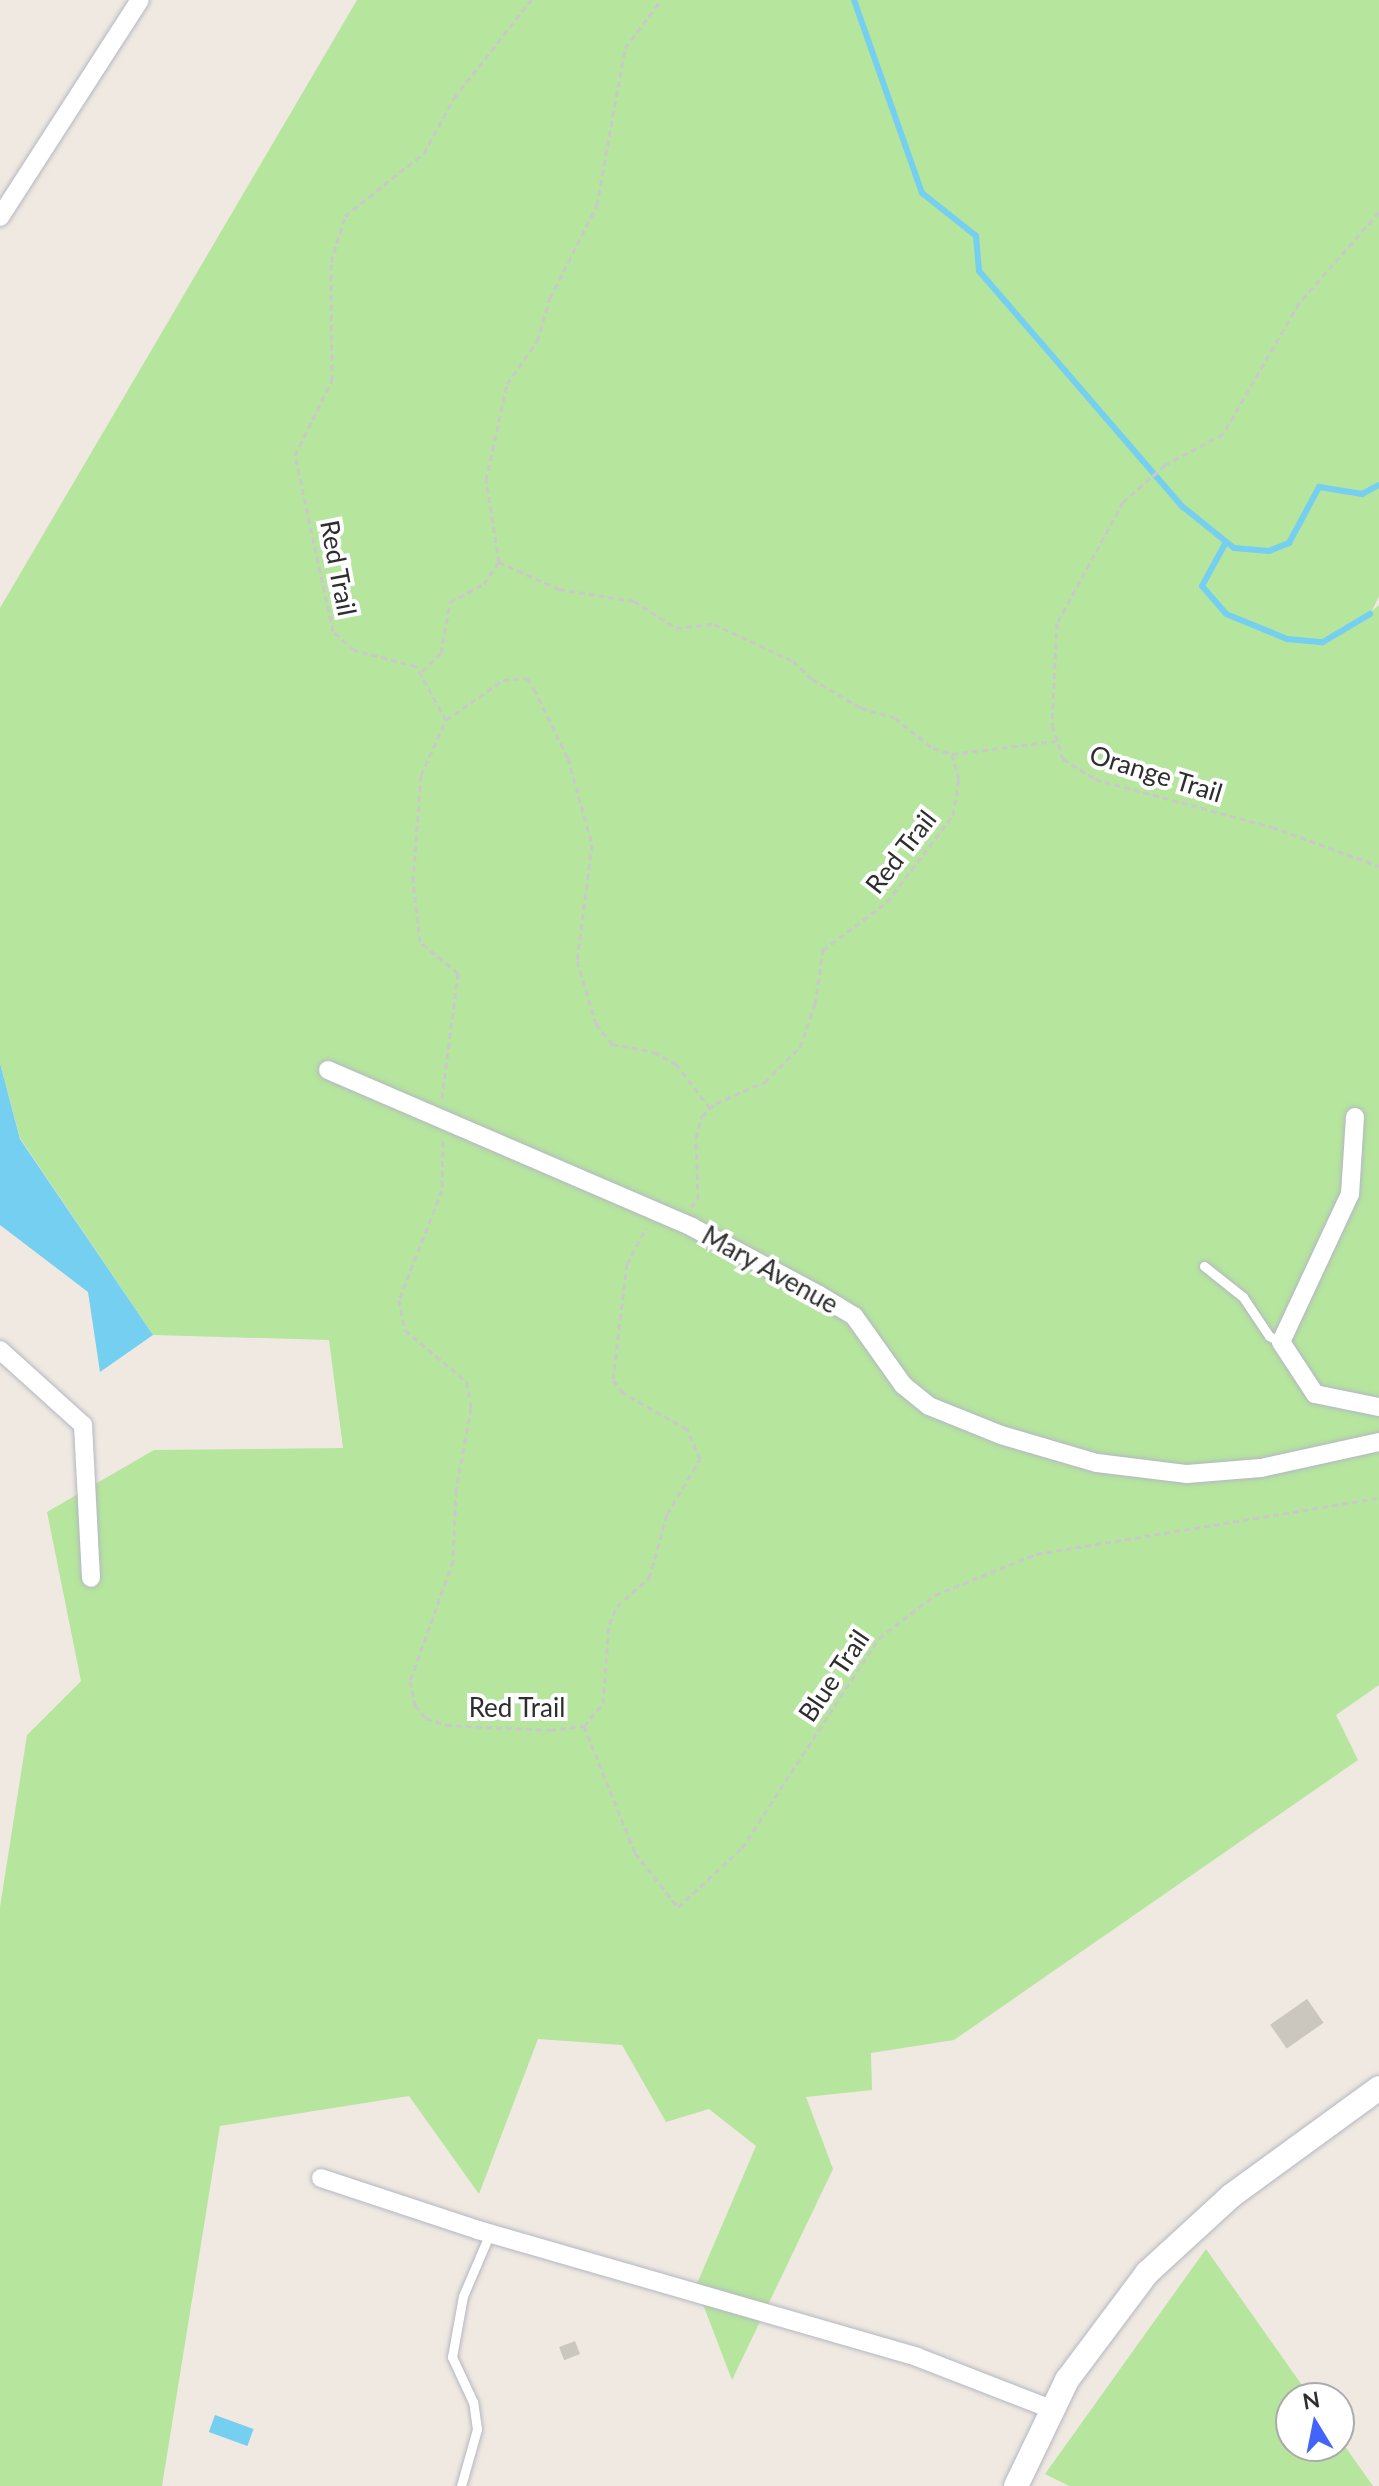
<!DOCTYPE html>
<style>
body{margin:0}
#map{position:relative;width:1379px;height:2486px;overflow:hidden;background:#efe9e1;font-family:Lato,sans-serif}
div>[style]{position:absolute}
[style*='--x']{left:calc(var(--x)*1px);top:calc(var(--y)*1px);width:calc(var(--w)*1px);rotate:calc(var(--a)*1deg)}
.green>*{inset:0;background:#b6e59e}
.water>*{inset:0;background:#75cff0;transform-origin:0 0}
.stream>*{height:6px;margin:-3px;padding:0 3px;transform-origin:3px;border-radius:3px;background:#75cff0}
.building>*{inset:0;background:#cbc7bf;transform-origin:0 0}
.path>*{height:3px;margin-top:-1.5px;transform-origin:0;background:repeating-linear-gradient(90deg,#c9c9c9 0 6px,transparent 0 10px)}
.roads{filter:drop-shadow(0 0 2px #b4b7c1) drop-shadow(0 0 2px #b4b7c1)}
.service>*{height:9px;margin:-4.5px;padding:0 4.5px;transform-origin:4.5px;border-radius:4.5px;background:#fff}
.minor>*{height:18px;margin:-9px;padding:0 9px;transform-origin:9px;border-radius:9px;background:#fff}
.tertiary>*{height:24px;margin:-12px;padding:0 12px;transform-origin:12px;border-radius:12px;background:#fff}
span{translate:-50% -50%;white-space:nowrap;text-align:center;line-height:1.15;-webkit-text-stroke:8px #fff;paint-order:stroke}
.street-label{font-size:26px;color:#2e2e2e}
.north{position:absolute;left:1275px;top:2382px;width:80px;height:80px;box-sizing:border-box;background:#fff;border:2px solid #ababab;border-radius:50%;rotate:350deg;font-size:22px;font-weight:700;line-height:32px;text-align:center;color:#2e2e2e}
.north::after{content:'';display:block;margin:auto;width:28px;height:36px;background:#4264fb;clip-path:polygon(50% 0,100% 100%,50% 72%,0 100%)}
</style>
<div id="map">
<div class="green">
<i style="clip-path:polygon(357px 0,1379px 0,1379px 596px,1372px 611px,1379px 605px,1379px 1685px,1336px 1715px,1358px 1760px,954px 2040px,871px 2053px,872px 2090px,806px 2097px,833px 2169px,732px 2380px,696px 2286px,756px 2146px,709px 2109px,666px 2122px,622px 2045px,538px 2039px,479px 2194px,409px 2096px,220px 2126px,162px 2486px,0 2486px,0 1907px,27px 1735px,81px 1681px,47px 1512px,154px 1450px,343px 1448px,329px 1340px,153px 1335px,20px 1138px,0 1063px,0 608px)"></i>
<i style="clip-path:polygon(1206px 2249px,1311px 2398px,1291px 2398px,1291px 2446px,1339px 2446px,1339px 2438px,1373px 2486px,1069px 2486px,1045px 2474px)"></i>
</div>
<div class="water">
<i style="clip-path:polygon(0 1063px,20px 1139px,153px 1335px,100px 1372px,88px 1292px,0 1225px)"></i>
<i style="left:215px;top:2415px;width:41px;height:18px;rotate:20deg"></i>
</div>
<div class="stream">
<i style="--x:854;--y:0;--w:205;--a:70.6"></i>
<i style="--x:922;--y:193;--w:69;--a:38.5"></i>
<i style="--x:976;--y:236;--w:35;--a:85"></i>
<i style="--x:979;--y:271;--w:312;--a:49.2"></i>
<i style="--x:1183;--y:507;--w:65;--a:38.8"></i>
<i style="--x:1234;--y:548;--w:35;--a:5"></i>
<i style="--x:1269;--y:551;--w:22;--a:-22"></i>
<i style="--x:1289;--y:543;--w:64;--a:-61.8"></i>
<i style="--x:1319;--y:487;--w:44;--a:9.2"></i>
<i style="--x:1362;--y:494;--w:19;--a:-28"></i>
<i style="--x:1226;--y:542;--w:50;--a:118.6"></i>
<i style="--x:1202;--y:586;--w:37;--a:49"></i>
<i style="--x:1226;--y:614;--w:66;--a:22.3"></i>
<i style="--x:1287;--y:639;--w:36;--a:5"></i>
<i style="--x:1323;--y:642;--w:55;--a:-30.8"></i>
</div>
<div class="building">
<i style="left:1307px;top:1999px;width:29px;height:45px;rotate:55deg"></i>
<i style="left:575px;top:2341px;width:14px;height:17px;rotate:69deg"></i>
</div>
<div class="path">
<i style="--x:1379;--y:212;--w:121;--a:131.3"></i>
<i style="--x:1299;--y:303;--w:151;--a:120.1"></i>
<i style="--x:1223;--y:434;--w:66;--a:151.9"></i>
<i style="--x:1165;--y:465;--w:56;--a:138.6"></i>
<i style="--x:1123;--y:502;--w:138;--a:118.6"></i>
<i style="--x:1057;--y:623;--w:102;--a:92.8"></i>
<i style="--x:1052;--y:725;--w:36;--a:72"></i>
<i style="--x:1063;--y:759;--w:38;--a:32"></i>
<i style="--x:1095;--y:779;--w:183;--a:15.2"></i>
<i style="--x:1272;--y:827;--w:114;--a:20"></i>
<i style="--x:499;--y:562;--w:66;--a:24.2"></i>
<i style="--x:559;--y:589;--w:76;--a:9.1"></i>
<i style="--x:634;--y:601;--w:50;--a:32.7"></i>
<i style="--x:676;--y:628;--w:38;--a:-6"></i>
<i style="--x:714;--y:624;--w:87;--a:25.1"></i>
<i style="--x:793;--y:661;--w:26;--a:43"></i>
<i style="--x:812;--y:679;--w:57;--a:30.6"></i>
<i style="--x:861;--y:708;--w:35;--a:16"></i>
<i style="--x:895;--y:718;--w:48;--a:38.3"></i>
<i style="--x:933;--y:748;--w:20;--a:18"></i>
<i style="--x:952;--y:754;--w:104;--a:-7.2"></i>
<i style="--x:499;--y:562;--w:83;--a:-99"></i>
<i style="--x:486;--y:480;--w:98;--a:-77.7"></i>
<i style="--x:507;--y:384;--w:52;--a:-55.1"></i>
<i style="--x:537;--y:341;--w:45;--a:-73.2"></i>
<i style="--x:550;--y:298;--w:104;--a:-63.2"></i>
<i style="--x:597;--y:205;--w:159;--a:-79.9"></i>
<i style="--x:625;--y:48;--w:60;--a:-53.1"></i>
<i style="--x:422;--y:671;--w:26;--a:-43"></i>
<i style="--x:441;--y:653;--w:52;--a:-80"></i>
<i style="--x:450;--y:602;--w:38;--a:-28"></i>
<i style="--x:484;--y:584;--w:27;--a:-56"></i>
<i style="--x:446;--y:720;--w:70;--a:-35.1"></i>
<i style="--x:503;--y:680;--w:24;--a:-5"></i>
<i style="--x:527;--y:678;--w:13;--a:58"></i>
<i style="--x:534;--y:689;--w:77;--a:63.8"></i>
<i style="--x:568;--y:758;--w:89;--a:74.4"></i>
<i style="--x:592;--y:844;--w:118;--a:97.3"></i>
<i style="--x:577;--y:961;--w:66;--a:73.2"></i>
<i style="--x:596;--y:1024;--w:26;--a:51"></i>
<i style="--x:612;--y:1044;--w:43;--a:10.8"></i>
<i style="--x:654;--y:1052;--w:25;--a:29"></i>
<i style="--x:676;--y:1064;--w:56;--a:52.3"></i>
<i style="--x:442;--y:1098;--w:126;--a:-82.7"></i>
<i style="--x:458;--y:973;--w:49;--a:-140.8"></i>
<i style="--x:420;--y:942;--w:61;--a:-96.5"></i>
<i style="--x:413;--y:881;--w:106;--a:-85.7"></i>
<i style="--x:421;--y:775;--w:60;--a:-65.6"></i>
<i style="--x:446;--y:720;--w:62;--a:-119.1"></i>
<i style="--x:416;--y:666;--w:64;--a:-165.5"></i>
<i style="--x:354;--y:650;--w:28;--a:-138"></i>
<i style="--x:333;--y:631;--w:180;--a:-102.2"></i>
<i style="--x:295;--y:455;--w:84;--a:-63.7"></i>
<i style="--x:332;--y:380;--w:118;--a:-90.5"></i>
<i style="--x:331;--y:262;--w:48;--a:-73.1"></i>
<i style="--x:345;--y:216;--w:101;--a:-38.6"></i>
<i style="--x:424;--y:153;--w:63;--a:-61.4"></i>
<i style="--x:454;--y:98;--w:125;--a:-51.8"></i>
<i style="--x:443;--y:1141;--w:49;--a:91.2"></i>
<i style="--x:442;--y:1190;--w:118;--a:111.4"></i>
<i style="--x:399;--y:1300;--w:31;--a:79"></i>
<i style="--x:405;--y:1330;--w:81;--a:40"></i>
<i style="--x:467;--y:1382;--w:26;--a:81"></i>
<i style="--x:471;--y:1408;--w:83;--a:100.4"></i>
<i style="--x:456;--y:1490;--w:71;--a:92.4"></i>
<i style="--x:453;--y:1561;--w:127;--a:109.7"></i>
<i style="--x:410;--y:1681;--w:25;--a:78"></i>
<i style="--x:415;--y:1705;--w:17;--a:50"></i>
<i style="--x:426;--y:1718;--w:21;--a:19"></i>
<i style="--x:446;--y:1725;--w:104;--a:2.8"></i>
<i style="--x:550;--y:1730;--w:34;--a:-7"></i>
<i style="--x:584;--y:1726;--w:30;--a:-50"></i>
<i style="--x:603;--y:1703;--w:79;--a:-85.7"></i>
<i style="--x:609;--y:1624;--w:20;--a:-66"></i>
<i style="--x:617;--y:1606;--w:43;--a:-41.2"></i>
<i style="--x:649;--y:1578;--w:66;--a:-74.3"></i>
<i style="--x:667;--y:1514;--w:64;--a:-59"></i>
<i style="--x:700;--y:1459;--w:33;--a:-113"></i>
<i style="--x:687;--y:1429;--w:73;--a:-150.6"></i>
<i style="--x:623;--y:1393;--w:17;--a:-126"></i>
<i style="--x:613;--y:1379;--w:116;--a:-83.1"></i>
<i style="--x:627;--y:1264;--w:41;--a:-62.2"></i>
<i style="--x:691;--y:1207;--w:11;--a:-49"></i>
<i style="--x:698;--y:1199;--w:61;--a:-91.9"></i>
<i style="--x:696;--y:1138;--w:23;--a:-75"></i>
<i style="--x:702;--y:1116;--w:19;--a:-43"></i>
<i style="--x:716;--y:1103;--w:53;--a:-23.2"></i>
<i style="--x:765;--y:1082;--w:49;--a:-45"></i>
<i style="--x:800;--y:1047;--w:46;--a:-70.8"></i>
<i style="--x:815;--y:1004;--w:55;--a:-81.6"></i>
<i style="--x:823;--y:950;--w:80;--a:-36.9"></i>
<i style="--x:887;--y:902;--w:109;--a:-52.8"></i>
<i style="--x:953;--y:815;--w:36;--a:-81"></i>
<i style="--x:959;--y:779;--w:26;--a:-106"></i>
<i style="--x:584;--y:1726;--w:137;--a:68.1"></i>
<i style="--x:635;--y:1853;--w:69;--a:51.5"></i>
<i style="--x:678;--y:1907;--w:87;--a:-42.7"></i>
<i style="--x:742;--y:1848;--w:251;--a:-56.9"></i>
<i style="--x:879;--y:1638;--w:71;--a:-37.5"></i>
<i style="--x:935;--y:1595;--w:109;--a:-22.1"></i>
<i style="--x:1036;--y:1554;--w:348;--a:-9.3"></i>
</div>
<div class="roads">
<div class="service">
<i style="--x:1204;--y:1266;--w:50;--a:38.5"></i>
<i style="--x:1243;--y:1297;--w:47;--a:56.3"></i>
<i style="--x:1269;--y:1336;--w:13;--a:27"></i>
<i style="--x:461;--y:2486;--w:59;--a:-74.3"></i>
<i style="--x:477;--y:2429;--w:27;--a:-98"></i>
<i style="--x:473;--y:2402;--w:50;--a:-115"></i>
<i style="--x:452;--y:2357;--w:62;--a:-79.8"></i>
<i style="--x:463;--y:2296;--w:69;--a:-66.8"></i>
</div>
<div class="minor">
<i style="--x:0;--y:217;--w:258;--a:-57.2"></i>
<i style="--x:328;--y:1070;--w:396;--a:23.3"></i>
<i style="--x:692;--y:1227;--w:144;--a:28.2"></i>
<i style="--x:819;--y:1295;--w:41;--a:31"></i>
<i style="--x:854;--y:1316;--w:85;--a:54.6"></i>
<i style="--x:903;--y:1385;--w:33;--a:39"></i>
<i style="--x:929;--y:1406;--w:78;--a:21.9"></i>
<i style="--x:1001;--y:1435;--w:100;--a:16.3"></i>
<i style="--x:1097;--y:1463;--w:91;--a:7"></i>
<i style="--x:1187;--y:1474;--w:74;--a:-4.6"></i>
<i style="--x:1261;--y:1468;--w:121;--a:-12.4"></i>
<i style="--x:1355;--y:1117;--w:77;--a:93.7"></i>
<i style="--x:1350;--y:1194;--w:163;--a:115"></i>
<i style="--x:1281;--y:1342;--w:62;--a:56.8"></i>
<i style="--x:1315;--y:1394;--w:65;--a:11.5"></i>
<i style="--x:0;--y:1350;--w:112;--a:42.1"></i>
<i style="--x:83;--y:1425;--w:153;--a:87"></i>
<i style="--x:321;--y:2178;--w:165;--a:18.3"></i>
<i style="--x:478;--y:2230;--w:457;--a:16.1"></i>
<i style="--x:917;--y:2357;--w:144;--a:21.2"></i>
</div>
<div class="tertiary">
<i style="--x:1016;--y:2486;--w:118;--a:-64.3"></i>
<i style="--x:1067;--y:2380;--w:134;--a:-53.2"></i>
<i style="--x:1147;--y:2273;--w:114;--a:-42.5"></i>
<i style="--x:1231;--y:2196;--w:183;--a:-36.1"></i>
</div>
</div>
<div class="street-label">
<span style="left:338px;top:568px;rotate:79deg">Red Trail</span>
<span style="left:1156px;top:774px;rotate:17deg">Orange Trail</span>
<span style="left:901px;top:852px;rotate:-52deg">Red Trail</span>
<span style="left:770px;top:1270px;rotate:29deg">Mary Avenue</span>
<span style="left:834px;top:1676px;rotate:-56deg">Blue Trail</span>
<span style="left:517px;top:1708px">Red Trail</span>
</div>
<div class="north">N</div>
</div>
